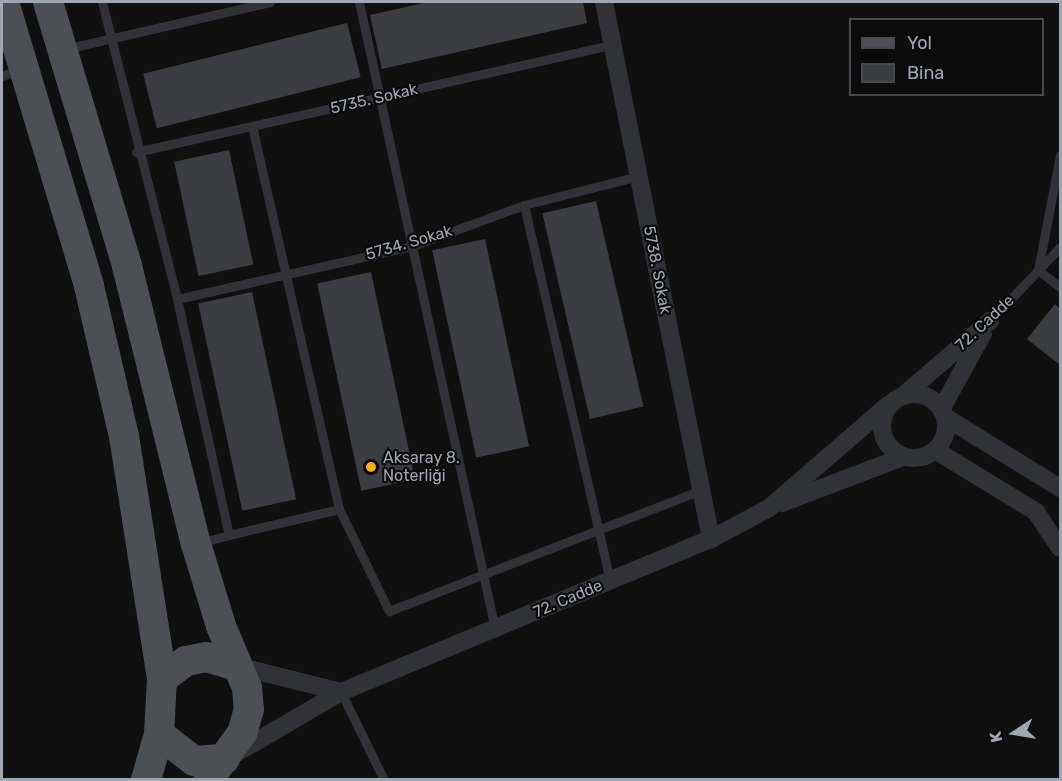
<!DOCTYPE html>
<meta charset="utf-8">
<style>
body{margin:0}
#map{position:relative;width:1062px;height:781px;overflow:hidden;background:#101011;font-family:Rubik,sans-serif}
div>[style]{position:absolute}
[style*='--x']{left:calc(var(--x)*1px);top:calc(var(--y)*1px);width:calc(var(--w)*1px);rotate:calc(var(--a)*1deg)}
.building>*{inset:0;background:#3c3d42;transform-origin:0 0}
.lane>*{height:9px;margin:-4.5px;padding:0 4.5px;transform-origin:4.5px;border-radius:4.5px;background:#313237}
.street>*{height:18px;margin:-9px;padding:0 9px;transform-origin:9px;border-radius:9px;background:#313237}
.street>.ring{margin:-9px;padding:0;box-sizing:content-box;background:none;border:18px solid #313237;border-radius:50%}
.primary>*{height:30px;margin:-15px;padding:0 15px;transform-origin:15px;border-radius:15px;background:#4d4f56}
.dots>*{width:16px;height:16px;translate:-50% -50%;box-sizing:border-box;border:3px solid #0b0b0c;border-radius:50%}
span{translate:-50% -50%;white-space:nowrap;text-align:center;line-height:1.15;-webkit-text-stroke:4.5px #0b0b0c;paint-order:stroke}
.street-label{font-size:16px;color:#a0a6b3}
.poi-label{font-size:16px;color:#a0a6b3}
.left{translate:0 -50%;text-align:left}
.frame{position:absolute;inset:0;border:3px solid #a0a6b3;pointer-events:none}
.legend{position:absolute;left:849px;top:18px;width:195px;height:78px;box-sizing:border-box;background:#0b0b0c;border:2px solid #47494f;margin:0;padding:8px 10px;list-style:none;font-size:18px;color:#a0a6b3}
.legend li{display:flex;align-items:center;gap:12px;height:30px}
.legend b{width:30px;border:2px solid #47494f}
.north{position:absolute;left:984px;top:703px;width:60px;height:60px;-webkit-text-stroke:4px #0b0b0c;paint-order:stroke;rotate:258deg;font-size:16px;font-weight:700;line-height:24px;text-align:center;color:#a0a6b3}
.north::after{content:'';display:block;margin:auto;width:21px;height:27px;background:#a0a6b3;clip-path:polygon(50% 0,100% 100%,50% 72%,0 100%)}
</style>
<div id="map">
<div class="building">
<i style="clip-path:polygon(428px 2px,583px 2px,587px 23px,382px 69px,370px 15px)"></i>
<i style="left:347px;top:23px;width:56px;height:210px;rotate:76deg"></i>
<i style="left:229px;top:150px;width:117px;height:56px;rotate:78deg"></i>
<i style="left:596px;top:201px;width:211px;height:55px;rotate:77deg"></i>
<i style="left:485px;top:239px;width:212px;height:54px;rotate:78deg"></i>
<i style="left:371px;top:272px;width:212px;height:55px;rotate:78deg"></i>
<i style="left:252px;top:292px;width:212px;height:55px;rotate:78deg"></i>
<i style="clip-path:polygon(1055px 304px,1060px 309px,1060px 365px,1027px 339px)"></i>
</div>
<div class="lane">
<i style="--x:102;--y:2;--w:306;--a:75.8"></i>
<i style="--x:177;--y:299;--w:242;--a:77.6"></i>
<i style="--x:229;--y:535;--w:113;--a:-13.3"></i>
<i style="--x:359;--y:2;--w:642;--a:77.76"></i>
<i style="--x:65;--y:49;--w:210;--a:-12.9"></i>
<i style="--x:2;--y:76;--w:18;--a:-22"></i>
<i style="--x:252;--y:126;--w:393;--a:77.2"></i>
<i style="--x:339;--y:509;--w:114;--a:63.9"></i>
<i style="--x:389;--y:611;--w:335;--a:-21.2"></i>
<i style="--x:136;--y:152;--w:488;--a:-12.7"></i>
<i style="--x:1060;--y:155;--w:117;--a:100.8"></i>
<i style="--x:1038;--y:270;--w:28;--a:38"></i>
<i style="--x:524;--y:205;--w:386;--a:77.1"></i>
<i style="--x:177;--y:299;--w:241;--a:-12.7"></i>
<i style="--x:412;--y:246;--w:119;--a:-20.1"></i>
<i style="--x:524;--y:205;--w:119;--a:-14.2"></i>
<i style="--x:990;--y:321;--w:102;--a:-46.6"></i>
<i style="--x:199;--y:543;--w:31;--a:-15"></i>
<i style="--x:341;--y:692;--w:98;--a:64"></i>
</div>
<div class="street">
<i style="--x:604;--y:2;--w:548;--a:78.73"></i>
<i class="ring" style="left:882px;top:394px;width:46px;height:46px"></i>
<i style="--x:905;--y:394;--w:112;--a:-40.7"></i>
<i style="--x:942;--y:408;--w:85;--a:-61.3"></i>
<i style="--x:945;--y:417;--w:135;--a:31.7"></i>
<i style="--x:935;--y:450;--w:119;--a:31.5"></i>
<i style="--x:1036;--y:512;--w:43;--a:56.3"></i>
<i style="--x:782;--y:503;--w:129;--a:-20.8"></i>
<i style="--x:237;--y:666;--w:107;--a:14"></i>
<i style="--x:233;--y:755;--w:125;--a:-30.3"></i>
<i style="--x:341;--y:692;--w:400;--a:-22.5"></i>
<i style="--x:711;--y:539;--w:66;--a:-28.1"></i>
<i style="--x:769;--y:508;--w:157;--a:-40.9"></i>
</div>
<div class="primary">
<i style="--x:4;--y:2;--w:296;--a:73.3"></i>
<i style="--x:89;--y:286;--w:154;--a:76.9"></i>
<i style="--x:124;--y:436;--w:246;--a:81.1"></i>
<i style="--x:162;--y:679;--w:55;--a:93.1"></i>
<i style="--x:159;--y:734;--w:48;--a:105.8"></i>
<i style="--x:48;--y:2;--w:276;--a:73.3"></i>
<i style="--x:127;--y:266;--w:286;--a:76.1"></i>
<i style="--x:196;--y:544;--w:86;--a:73"></i>
<i style="--x:221;--y:626;--w:67;--a:67.2"></i>
<i style="--x:247;--y:688;--w:21;--a:85"></i>
<i style="--x:249;--y:709;--w:25;--a:106"></i>
<i style="--x:242;--y:733;--w:58;--a:125.9"></i>
<i style="--x:162;--y:679;--w:30;--a:-37"></i>
<i style="--x:186;--y:661;--w:20;--a:-11"></i>
<i style="--x:206;--y:657;--w:32;--a:16"></i>
<i style="--x:159;--y:734;--w:44;--a:37.6"></i>
<i style="--x:194;--y:761;--w:31;--a:-4"></i>
</div>
<div class="dots">
<i style="left:371px;top:467px;background:#fbac1e"></i>
</div>
<div class="street-label">
<span style="left:374px;top:99px;rotate:-13deg">5735. Sokak</span>
<span style="left:409px;top:243px;rotate:-16deg">5734. Sokak</span>
<span style="left:657px;top:270px;rotate:79deg">5738. Sokak</span>
<span style="left:985px;top:323px;rotate:-43deg">72. Cadde</span>
<span style="left:568px;top:599px;rotate:-23deg">72. Cadde</span>
</div>
<div class="poi-label">
<span class="left" style="left:383px;top:467px">Aksaray 8.<br>Noterliği</span>
</div>
<div class="frame"></div>
<ul class="legend">
<li><b style="height:8px;background:#4d4f56"></b>Yol</li>
<li><b style="height:16px;background:#3c3d42"></b>Bina</li>
</ul>
<div class="north">K</div>
</div>
